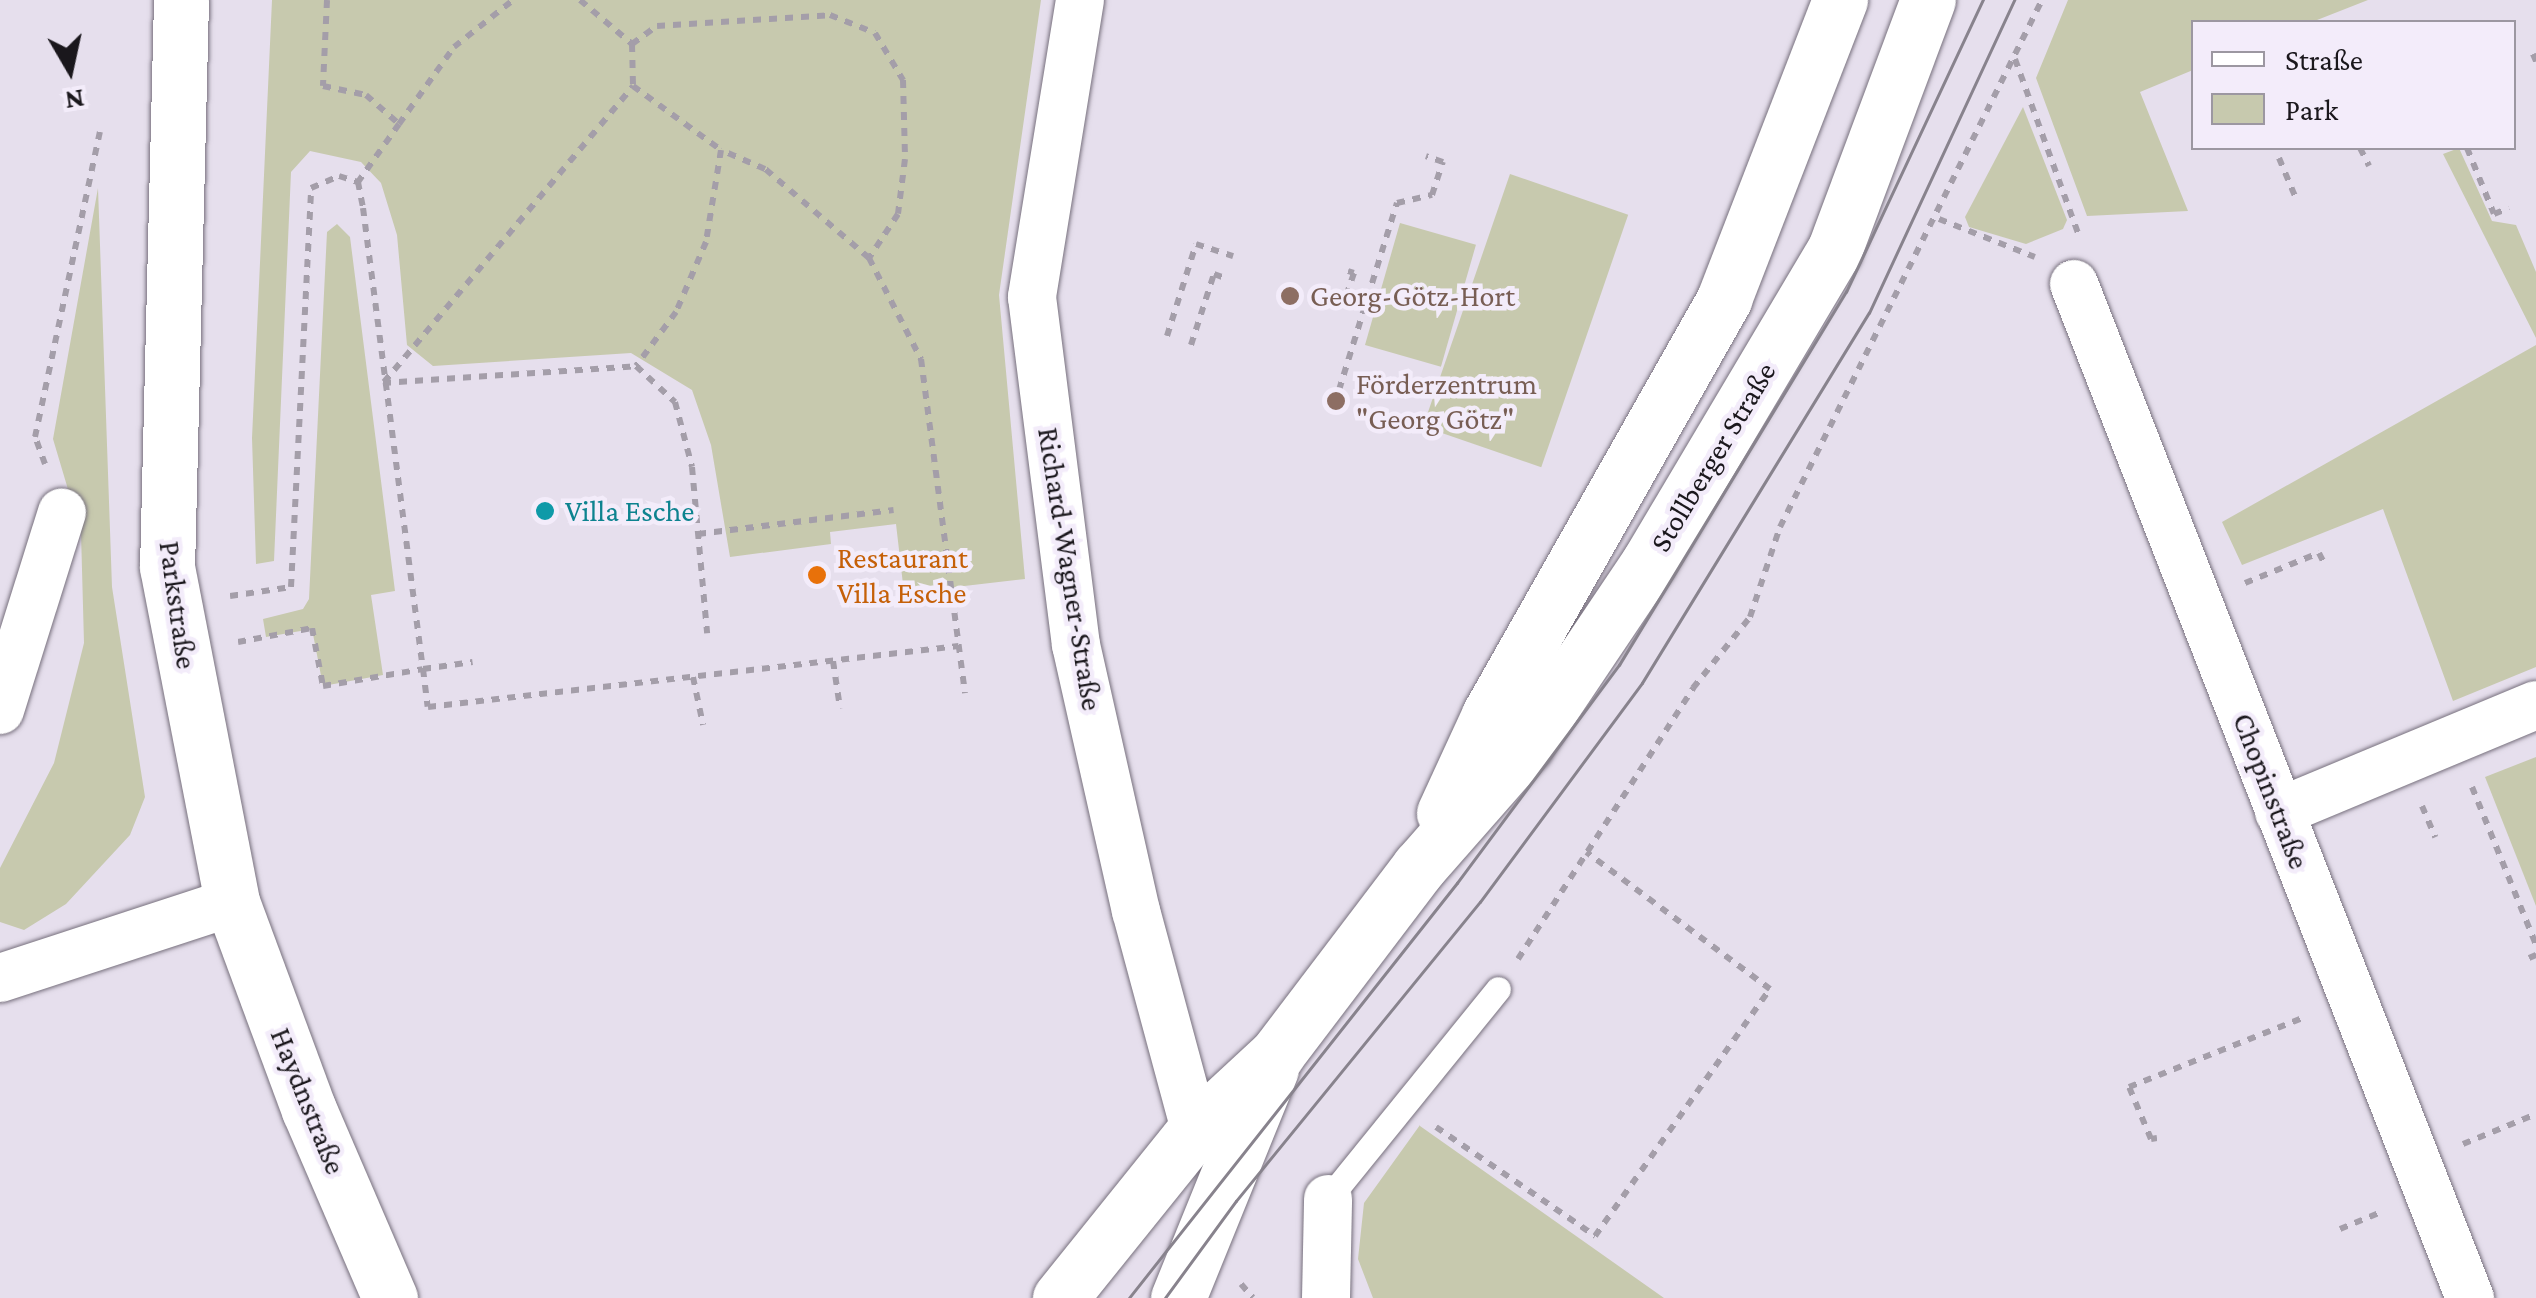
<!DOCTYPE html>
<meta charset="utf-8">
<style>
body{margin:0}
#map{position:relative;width:2536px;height:1298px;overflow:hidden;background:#e6dfed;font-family:"Crimson Pro",serif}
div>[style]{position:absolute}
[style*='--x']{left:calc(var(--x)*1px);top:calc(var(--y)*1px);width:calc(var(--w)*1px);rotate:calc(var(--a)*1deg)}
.green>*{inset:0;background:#c7c9ae;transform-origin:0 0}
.path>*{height:6px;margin-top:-3px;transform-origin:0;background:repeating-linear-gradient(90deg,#a49ea9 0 8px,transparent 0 16px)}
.roads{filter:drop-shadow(0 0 2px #77707d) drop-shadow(0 0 2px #77707d)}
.service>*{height:25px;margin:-12.5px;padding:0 12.5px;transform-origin:12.5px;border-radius:12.5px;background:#fff}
.minor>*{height:48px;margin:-24px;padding:0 24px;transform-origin:24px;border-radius:24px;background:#fff}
.tertiary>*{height:55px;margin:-27.5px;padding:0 27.5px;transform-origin:27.5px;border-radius:27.5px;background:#fff}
.secondary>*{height:55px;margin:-27.5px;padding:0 27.5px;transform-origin:27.5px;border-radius:27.5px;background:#fff}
.tram>*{height:2.5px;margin:-1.25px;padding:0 1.25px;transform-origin:1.25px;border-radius:1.25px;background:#88838d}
.dots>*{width:28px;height:28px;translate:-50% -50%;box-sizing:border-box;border:5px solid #f3ecfa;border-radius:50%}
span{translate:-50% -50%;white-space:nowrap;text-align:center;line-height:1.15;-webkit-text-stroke:9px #f3ecfa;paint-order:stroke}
.education-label{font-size:30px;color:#785e54}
.left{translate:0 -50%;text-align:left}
.street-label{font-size:30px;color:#1a171c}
.culture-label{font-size:30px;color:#0d838f}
.food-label{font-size:30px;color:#c56008}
.legend{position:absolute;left:2191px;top:20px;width:325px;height:130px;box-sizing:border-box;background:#f3ecfa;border:2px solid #9c97a1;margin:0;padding:12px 18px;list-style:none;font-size:30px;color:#1a171c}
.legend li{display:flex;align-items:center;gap:20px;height:50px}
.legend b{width:50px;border:2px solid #9c97a1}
.north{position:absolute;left:20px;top:20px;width:100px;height:100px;-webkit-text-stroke:8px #f3ecfa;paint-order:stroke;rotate:171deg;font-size:28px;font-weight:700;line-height:40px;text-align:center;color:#1a171c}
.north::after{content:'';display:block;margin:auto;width:35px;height:45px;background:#1a171c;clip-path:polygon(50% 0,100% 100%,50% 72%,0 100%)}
</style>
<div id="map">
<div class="green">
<i style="clip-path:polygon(272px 0,1041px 0,999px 295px,1025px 579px,904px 593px,896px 524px,830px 532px,831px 544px,730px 557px,711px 445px,692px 390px,631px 353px,433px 366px,407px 345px,397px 235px,381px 183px,361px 162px,310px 151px,291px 172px,274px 561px,256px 564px,252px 438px)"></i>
<i style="clip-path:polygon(2068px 0,2368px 0,2312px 22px,2194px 22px,2193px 70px,2140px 92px,2188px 211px,2087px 216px,2036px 78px)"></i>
<i style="clip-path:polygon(2023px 107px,2067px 220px,2063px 229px,2026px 244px,1969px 227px,1965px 217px)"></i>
<i style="clip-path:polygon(2459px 148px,2492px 221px,2516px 225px,2536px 272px,2536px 338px,2443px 154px)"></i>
<i style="left:1510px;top:174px;width:125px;height:267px;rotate:19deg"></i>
<i style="clip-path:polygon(98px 188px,112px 587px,145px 797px,130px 835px,66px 904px,24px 930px,0 922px,0 868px,54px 763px,84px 643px,81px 533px,53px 439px)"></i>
<i style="left:1400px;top:223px;width:79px;height:127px;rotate:16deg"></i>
<i style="clip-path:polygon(337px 224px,350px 237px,395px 591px,371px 595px,383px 675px,323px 686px,312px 629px,266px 637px,263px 619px,303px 609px,309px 599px,327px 232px)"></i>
<i style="clip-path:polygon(2536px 345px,2536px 667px,2453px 701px,2383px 509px,2242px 565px,2222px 522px)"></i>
<i style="clip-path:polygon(2536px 757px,2536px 906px,2485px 777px)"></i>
<i style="clip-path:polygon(1420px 1125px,1420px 1126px,1664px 1298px,1373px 1298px,1358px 1259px,1364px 1203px)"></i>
</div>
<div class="path">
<i style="--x:327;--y:0;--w:86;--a:92.7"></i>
<i style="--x:323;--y:86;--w:44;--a:11.8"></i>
<i style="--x:366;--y:95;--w:44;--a:41.3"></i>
<i style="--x:399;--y:124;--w:71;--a:125.3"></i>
<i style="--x:580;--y:0;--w:68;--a:40.2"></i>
<i style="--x:632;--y:44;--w:42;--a:88.6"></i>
<i style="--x:633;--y:86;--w:109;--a:36"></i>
<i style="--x:721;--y:150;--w:93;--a:99.3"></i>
<i style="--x:706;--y:242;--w:76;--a:113.2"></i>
<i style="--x:676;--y:312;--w:67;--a:126.5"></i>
<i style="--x:632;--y:44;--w:31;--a:-36"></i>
<i style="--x:657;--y:26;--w:173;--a:-3.6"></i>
<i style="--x:830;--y:15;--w:48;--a:21.8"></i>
<i style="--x:875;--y:33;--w:55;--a:59.2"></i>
<i style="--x:903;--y:80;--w:79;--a:88.5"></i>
<i style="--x:905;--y:159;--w:55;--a:97.3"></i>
<i style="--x:898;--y:214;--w:53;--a:123.4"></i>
<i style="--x:869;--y:258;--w:137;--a:-139.4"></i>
<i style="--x:765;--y:169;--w:48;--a:-156.6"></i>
<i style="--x:2533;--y:54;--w:8;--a:67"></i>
<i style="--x:2015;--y:59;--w:185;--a:70.1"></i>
<i style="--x:399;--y:124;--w:95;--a:-54.5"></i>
<i style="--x:454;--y:47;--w:75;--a:-38.5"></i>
<i style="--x:2360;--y:148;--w:20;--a:63"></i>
<i style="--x:2467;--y:148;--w:71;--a:67.8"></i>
<i style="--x:2494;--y:214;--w:16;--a:-22"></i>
<i style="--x:2279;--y:158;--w:41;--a:67.2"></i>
<i style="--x:1939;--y:219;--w:103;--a:21.6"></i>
<i style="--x:869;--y:258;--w:114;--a:62.8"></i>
<i style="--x:921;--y:359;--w:337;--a:82.5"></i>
<i style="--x:1348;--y:271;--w:6;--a:18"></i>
<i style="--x:1354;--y:273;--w:21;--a:109"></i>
<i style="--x:1347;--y:293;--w:19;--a:18"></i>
<i style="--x:1167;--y:336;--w:96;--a:-72.5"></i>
<i style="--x:1196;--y:244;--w:39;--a:18"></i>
<i style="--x:1191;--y:345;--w:75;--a:-72.1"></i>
<i style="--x:1214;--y:274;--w:12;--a:20"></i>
<i style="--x:384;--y:382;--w:387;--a:-49.9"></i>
<i style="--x:383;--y:383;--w:254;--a:-3.8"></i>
<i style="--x:636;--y:366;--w:53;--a:42.7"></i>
<i style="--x:675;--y:402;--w:67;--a:75.3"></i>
<i style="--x:692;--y:467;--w:167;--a:84.8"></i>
<i style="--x:1339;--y:390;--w:196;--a:-72.8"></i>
<i style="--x:1397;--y:203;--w:36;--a:-13"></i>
<i style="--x:1432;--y:195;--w:35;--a:-72"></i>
<i style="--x:1443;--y:162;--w:18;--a:-161"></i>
<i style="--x:45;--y:464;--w:29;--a:-110"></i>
<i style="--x:35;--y:437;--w:312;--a:-78"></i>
<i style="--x:698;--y:534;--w:197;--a:-7"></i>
<i style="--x:2245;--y:583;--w:80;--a:-22.1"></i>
<i style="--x:2319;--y:553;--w:9;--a:63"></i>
<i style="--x:230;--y:596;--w:62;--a:-8.4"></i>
<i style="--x:291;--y:587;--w:400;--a:-87.1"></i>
<i style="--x:311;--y:188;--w:30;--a:-23"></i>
<i style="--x:339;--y:176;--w:20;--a:18"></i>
<i style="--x:358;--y:182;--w:26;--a:79"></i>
<i style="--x:363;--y:208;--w:465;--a:82.6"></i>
<i style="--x:423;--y:669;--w:50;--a:-8"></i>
<i style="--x:238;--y:642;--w:75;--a:-10.7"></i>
<i style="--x:312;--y:628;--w:59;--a:79.3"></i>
<i style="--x:323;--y:686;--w:101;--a:-9.6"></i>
<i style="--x:423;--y:669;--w:38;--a:83"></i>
<i style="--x:428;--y:707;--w:534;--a:-6.55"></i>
<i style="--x:833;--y:661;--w:48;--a:81.5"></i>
<i style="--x:693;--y:677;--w:49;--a:78.2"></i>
<i style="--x:2472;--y:787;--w:170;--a:67.9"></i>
<i style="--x:2422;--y:806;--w:34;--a:67"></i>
<i style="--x:2529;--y:958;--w:8;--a:-23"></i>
<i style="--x:1518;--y:959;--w:323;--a:-57.1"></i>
<i style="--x:1693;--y:688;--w:91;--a:-51.2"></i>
<i style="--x:1750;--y:617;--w:95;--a:-71.6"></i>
<i style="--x:1780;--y:527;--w:589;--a:-63.57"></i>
<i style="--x:1436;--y:1127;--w:193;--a:34.4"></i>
<i style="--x:1595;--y:1236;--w:303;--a:-54.7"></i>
<i style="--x:1770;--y:989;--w:229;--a:-143.3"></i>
<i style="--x:2157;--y:1138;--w:6;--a:171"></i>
<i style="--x:2151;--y:1139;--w:56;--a:-112.9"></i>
<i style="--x:2129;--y:1087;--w:189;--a:-21.7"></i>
<i style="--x:2463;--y:1144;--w:79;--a:-22.3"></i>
<i style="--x:2340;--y:1229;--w:44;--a:-22.5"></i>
<i style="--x:1241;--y:1284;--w:18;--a:49"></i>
</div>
<div class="roads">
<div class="service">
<i style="--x:1328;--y:1199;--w:270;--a:-51"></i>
</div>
<div class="minor">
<i style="--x:1080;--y:0;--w:301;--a:99.2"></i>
<i style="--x:1032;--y:297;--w:351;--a:82.8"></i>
<i style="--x:1076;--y:645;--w:273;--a:77.3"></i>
<i style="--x:1136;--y:911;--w:227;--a:74.9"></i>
<i style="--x:2074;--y:284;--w:1089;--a:68.67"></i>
<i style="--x:0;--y:710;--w:207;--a:-72.6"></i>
<i style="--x:2279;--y:812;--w:278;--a:-22.6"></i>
<i style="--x:0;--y:978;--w:244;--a:-18.1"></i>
<i style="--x:1326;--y:1298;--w:99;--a:-88.8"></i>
</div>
<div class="tertiary">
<i style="--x:181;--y:0;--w:567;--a:91.41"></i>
<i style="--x:167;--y:567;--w:341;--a:79"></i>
<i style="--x:232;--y:902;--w:222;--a:69.7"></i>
<i style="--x:309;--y:1110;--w:205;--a:66.7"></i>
</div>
<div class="secondary">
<i style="--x:1444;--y:813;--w:108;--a:-65.3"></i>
<i style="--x:1489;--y:715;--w:478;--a:-60.5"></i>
<i style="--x:1724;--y:299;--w:321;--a:-68.8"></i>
<i style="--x:1060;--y:1298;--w:216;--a:-51.2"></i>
<i style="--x:1195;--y:1130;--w:112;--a:-42.8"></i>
<i style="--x:1277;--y:1054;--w:235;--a:-52.8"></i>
<i style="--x:1419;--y:867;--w:162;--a:-48.7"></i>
<i style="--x:1526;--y:745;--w:220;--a:-56.1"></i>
<i style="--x:1649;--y:562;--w:362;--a:-59.3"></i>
<i style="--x:1834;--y:251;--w:268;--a:-69.5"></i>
<i style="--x:1178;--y:1298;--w:247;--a:-67.9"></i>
</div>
</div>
<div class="tram">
<i style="--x:1129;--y:1298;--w:529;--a:-51.68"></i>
<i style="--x:1457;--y:883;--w:272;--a:-53.4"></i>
<i style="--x:1619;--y:665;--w:437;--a:-58.7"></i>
<i style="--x:1846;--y:292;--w:323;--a:-64.9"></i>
<i style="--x:1165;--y:1298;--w:120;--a:-53.8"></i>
<i style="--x:1236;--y:1201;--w:386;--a:-50.8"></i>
<i style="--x:1480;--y:902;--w:272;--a:-53.5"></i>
<i style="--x:1642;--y:683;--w:434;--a:-58.5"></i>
<i style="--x:1869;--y:313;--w:345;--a:-65.1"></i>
</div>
<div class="dots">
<i style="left:1290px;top:296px;background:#8d6e63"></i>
<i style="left:1336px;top:401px;background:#8d6e63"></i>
<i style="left:545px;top:511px;background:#0f9aa8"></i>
<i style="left:817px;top:575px;background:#e8710a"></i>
</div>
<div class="education-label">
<span class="left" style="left:1310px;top:296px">Georg-Götz-Hort</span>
<span class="left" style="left:1356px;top:401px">Förderzentrum<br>"Georg Götz"</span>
</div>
<div class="street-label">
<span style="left:1713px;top:457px;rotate:-59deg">Stollberger Straße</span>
<span style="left:1070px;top:569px;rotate:81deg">Richard-Wagner-Straße</span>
<span style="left:178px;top:605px;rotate:82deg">Parkstraße</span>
<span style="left:2271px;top:791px;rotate:69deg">Chopinstraße</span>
<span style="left:308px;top:1101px;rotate:68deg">Haydnstraße</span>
</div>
<div class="culture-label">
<span class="left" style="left:565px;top:511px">Villa Esche</span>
</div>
<div class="food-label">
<span class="left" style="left:837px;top:575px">Restaurant<br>Villa Esche</span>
</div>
<ul class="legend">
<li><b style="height:12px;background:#fff"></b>Straße</li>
<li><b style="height:28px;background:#c7c9ae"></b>Park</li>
</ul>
<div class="north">N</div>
</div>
